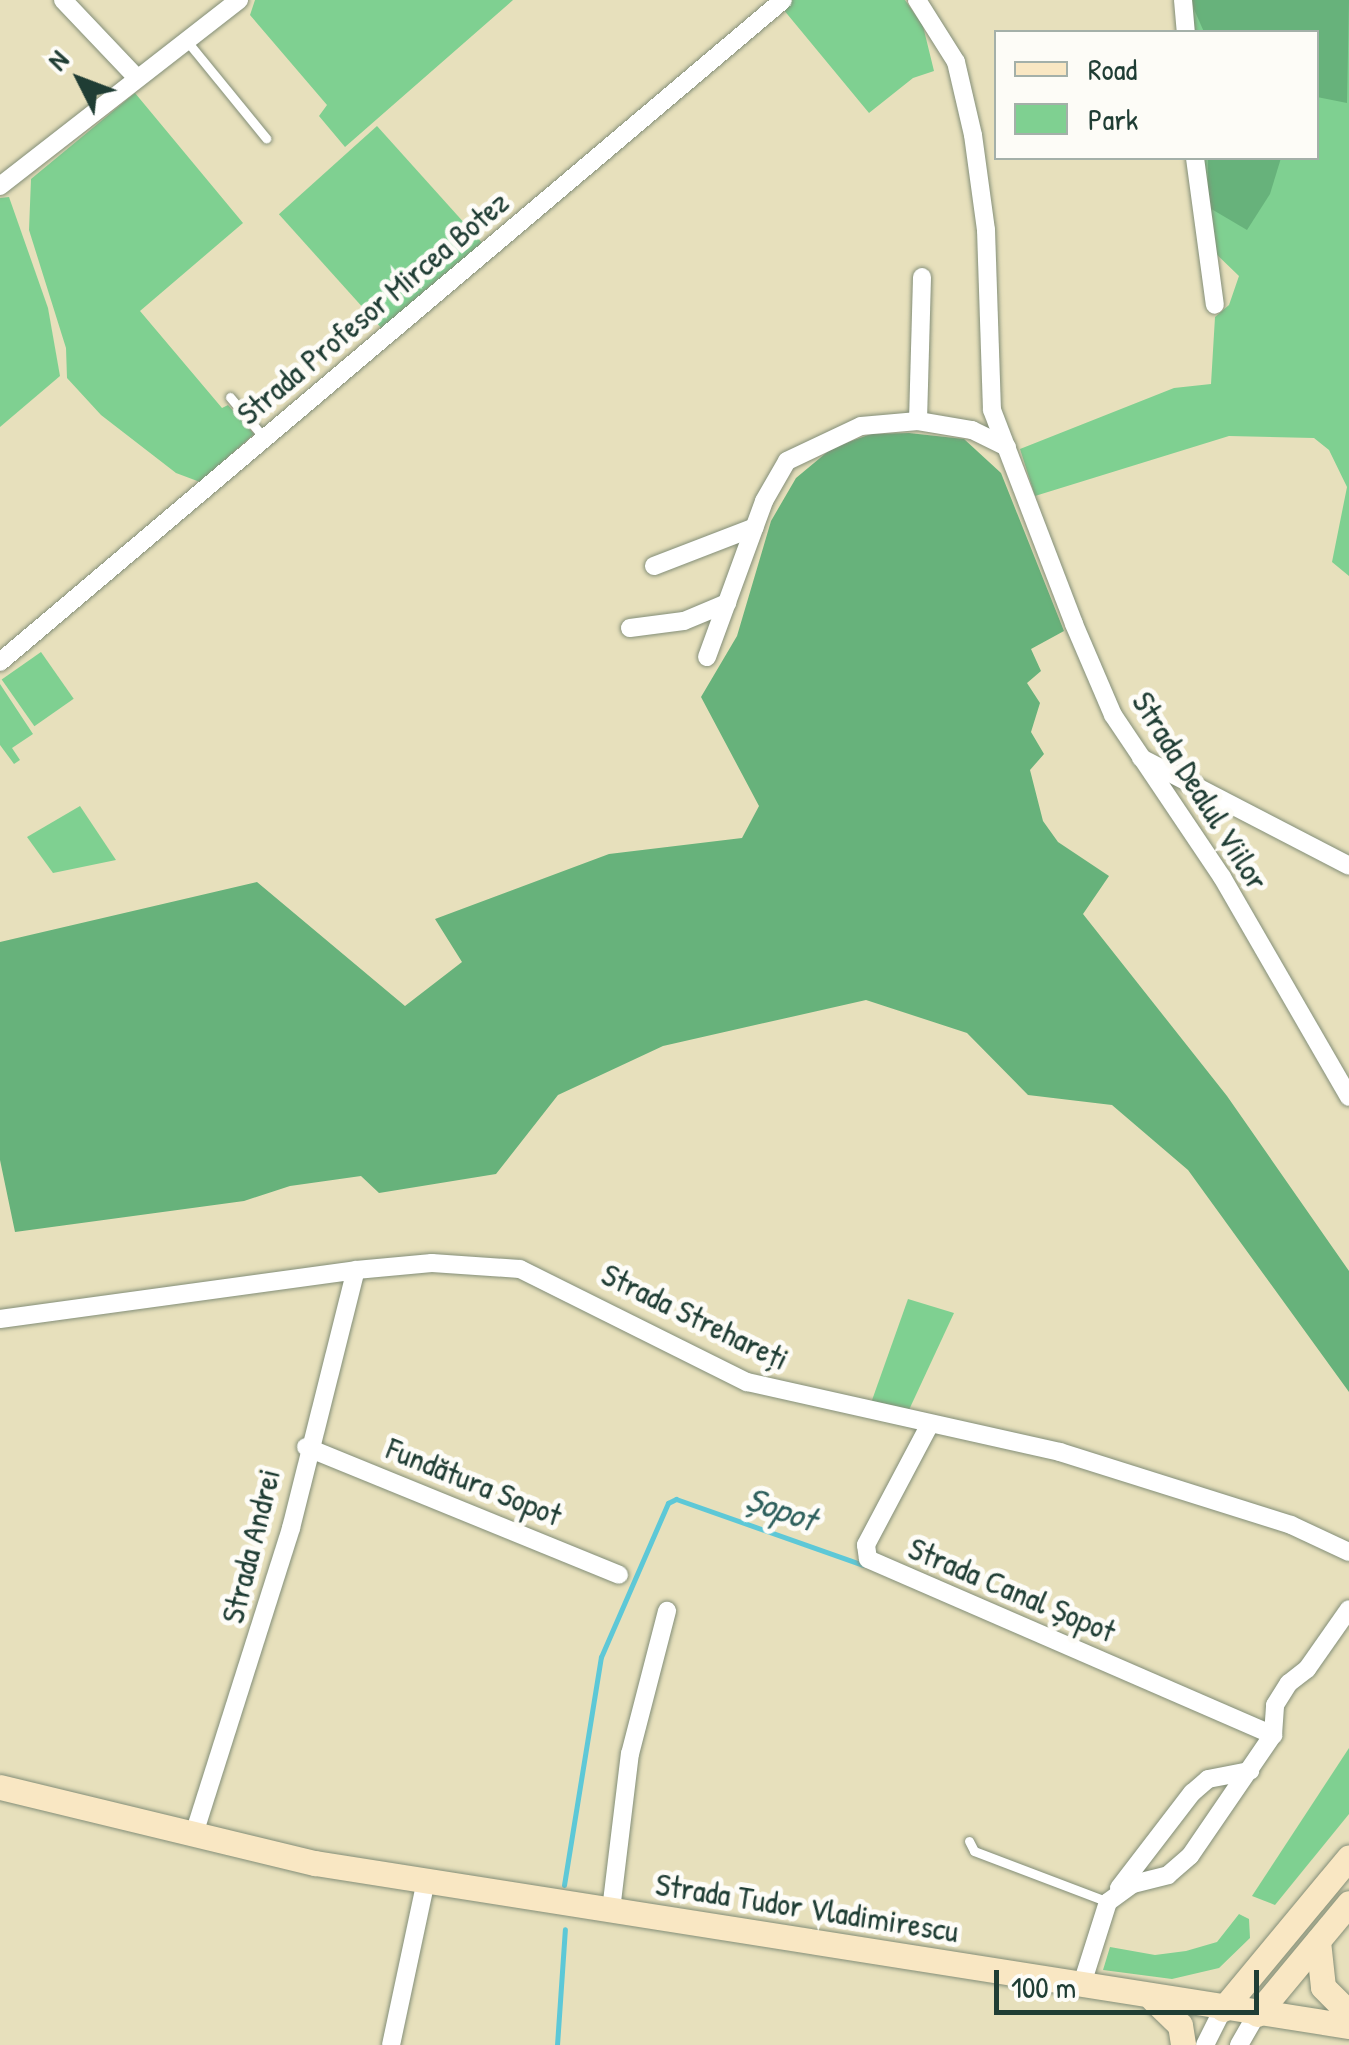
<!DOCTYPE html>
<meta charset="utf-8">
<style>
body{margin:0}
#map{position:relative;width:1349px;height:2045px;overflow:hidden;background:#e7e0bc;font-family:"Patrick Hand",sans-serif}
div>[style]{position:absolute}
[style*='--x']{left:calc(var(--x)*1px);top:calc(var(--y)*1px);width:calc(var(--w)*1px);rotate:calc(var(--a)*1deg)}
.green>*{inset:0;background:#7fd091;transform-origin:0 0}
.forest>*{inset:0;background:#67b27b}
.stream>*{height:5px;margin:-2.5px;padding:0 2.5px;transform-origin:2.5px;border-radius:2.5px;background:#5dc8d7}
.roads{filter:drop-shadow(0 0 2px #838e78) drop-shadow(0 0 2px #838e78)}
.lane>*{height:9px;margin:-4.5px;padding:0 4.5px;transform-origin:4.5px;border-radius:4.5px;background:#fff}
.street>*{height:18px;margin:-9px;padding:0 9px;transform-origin:9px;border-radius:9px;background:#fff}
.secondary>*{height:25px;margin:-12.5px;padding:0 12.5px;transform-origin:12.5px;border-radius:12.5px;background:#f9e7c3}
span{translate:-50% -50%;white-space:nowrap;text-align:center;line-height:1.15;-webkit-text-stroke:10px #fdfcf7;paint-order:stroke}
.street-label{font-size:32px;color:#1f3d34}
.water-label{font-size:35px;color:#2e605d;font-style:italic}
.legend{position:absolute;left:994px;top:30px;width:325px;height:130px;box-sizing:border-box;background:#fdfcf7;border:2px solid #a4b0a9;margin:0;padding:12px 18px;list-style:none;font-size:30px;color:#1f3d34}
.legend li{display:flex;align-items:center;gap:20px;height:50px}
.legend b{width:50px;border:2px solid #a4b0a9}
.north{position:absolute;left:30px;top:30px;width:100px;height:100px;-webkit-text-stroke:8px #fdfcf7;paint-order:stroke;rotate:312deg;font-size:28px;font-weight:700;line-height:40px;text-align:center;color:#1f3d34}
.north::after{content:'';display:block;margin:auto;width:35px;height:45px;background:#1f3d34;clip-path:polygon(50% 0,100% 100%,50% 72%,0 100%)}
.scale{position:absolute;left:994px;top:1970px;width:265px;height:45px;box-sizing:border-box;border:5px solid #1f3d34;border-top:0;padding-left:12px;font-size:30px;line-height:35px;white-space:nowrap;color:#1f3d34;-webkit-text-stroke:8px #fdfcf7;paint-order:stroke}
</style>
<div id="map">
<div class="green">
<i style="clip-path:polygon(255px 0,513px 0,345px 147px,319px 116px,327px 105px,250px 15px)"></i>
<i style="clip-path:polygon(792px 0,905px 0,923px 26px,934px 71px,913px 78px,869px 113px,783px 9px)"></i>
<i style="clip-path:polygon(1349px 0,1349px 576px,1332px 562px,1347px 487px,1329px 450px,1314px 438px,1229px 436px,1035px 496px,1020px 449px,1174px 388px,1211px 384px,1215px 317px,1229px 305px,1239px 276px,1211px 249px,1198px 158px,1316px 158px,1316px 32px,1195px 32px,1187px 8px)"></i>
<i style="clip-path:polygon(135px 93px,243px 223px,140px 311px,222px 408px,228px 405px,254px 434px,200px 482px,176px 473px,101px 415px,67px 378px,66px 348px,29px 230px,31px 179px)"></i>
<i style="left:377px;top:126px;width:157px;height:132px;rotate:48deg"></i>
<i style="clip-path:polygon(9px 197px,48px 308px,60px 376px,0 427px,0 198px)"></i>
<i style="left:41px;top:652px;width:57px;height:48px;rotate:55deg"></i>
<i style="clip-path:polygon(0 684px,33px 734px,12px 748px,20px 760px,14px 764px,0 745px)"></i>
<i style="clip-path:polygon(80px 806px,116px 860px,53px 873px,27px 837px)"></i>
<i style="clip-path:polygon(908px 1299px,954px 1313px,908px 1412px,871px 1403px)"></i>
<i style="clip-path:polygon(1349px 1748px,1349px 1814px,1275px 1905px,1252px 1896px)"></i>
<i style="clip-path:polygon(1239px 1914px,1249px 1919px,1250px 1938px,1219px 1968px,1172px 1979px,1103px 1970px,1110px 1947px,1155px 1955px,1186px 1951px,1217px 1942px)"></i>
</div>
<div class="forest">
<i style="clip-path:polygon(1190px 0,1349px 0,1347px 103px,1317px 97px,1316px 32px,1204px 32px)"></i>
<i style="clip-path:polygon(1208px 158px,1281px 158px,1270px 194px,1247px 230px,1208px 207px)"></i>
<i style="clip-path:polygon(909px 433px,964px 439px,1001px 473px,1064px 631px,1031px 649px,1041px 671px,1027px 683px,1040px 703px,1031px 732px,1044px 754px,1030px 770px,1043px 821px,1058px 842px,1109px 876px,1083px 914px,1227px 1096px,1349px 1271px,1349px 1392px,1188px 1170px,1112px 1105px,1028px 1095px,967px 1033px,866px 1000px,663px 1046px,558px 1095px,496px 1174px,379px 1193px,361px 1176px,290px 1186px,244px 1201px,15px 1232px,0 1160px,0 942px,257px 882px,405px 1006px,462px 962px,435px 919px,609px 854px,742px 838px,759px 806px,701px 697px,737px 636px,771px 521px,796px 478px,832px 448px,871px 434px)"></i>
</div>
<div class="stream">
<i style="--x:564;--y:1885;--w:231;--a:-80.8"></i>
<i style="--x:601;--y:1657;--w:168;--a:-66.5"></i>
<i style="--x:668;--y:1503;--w:9;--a:-27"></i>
<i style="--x:676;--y:1499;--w:198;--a:19.4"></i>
<i style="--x:557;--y:2045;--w:116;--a:-86.1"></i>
</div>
<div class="roads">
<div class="lane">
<i style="--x:186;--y:40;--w:127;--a:50.8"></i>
<i style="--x:230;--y:397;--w:55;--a:50.2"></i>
<i style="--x:969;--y:1841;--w:11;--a:63"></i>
<i style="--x:974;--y:1851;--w:143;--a:20.8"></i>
</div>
<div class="street">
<i style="--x:63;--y:0;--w:105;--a:46.5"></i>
<i style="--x:917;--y:0;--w:73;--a:57.8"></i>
<i style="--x:956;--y:62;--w:75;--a:76.9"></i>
<i style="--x:973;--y:135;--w:96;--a:82.2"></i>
<i style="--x:986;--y:230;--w:180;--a:88.1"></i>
<i style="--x:992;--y:410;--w:229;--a:69"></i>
<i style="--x:1074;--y:624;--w:99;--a:66.8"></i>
<i style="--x:1113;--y:715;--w:195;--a:56.1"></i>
<i style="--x:1222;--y:877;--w:254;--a:60"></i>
<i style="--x:1183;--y:0;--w:32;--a:85"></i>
<i style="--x:1195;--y:158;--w:148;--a:82.3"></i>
<i style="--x:0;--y:186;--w:303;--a:-37.9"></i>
<i style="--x:918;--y:421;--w:144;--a:-88.4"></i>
<i style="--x:654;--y:566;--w:108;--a:-21.1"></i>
<i style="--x:630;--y:628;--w:54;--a:-7.4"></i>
<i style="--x:684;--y:621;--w:47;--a:-22.7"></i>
<i style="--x:707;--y:657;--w:166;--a:-69.9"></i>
<i style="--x:764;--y:501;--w:46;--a:-60.1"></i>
<i style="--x:787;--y:461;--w:82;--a:-25.3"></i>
<i style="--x:861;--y:426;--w:57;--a:-5"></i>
<i style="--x:918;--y:421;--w:55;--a:9.5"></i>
<i style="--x:972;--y:430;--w:39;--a:26"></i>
<i style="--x:0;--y:662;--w:1025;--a:-40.21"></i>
<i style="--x:1141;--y:758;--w:234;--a:27.4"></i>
<i style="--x:0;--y:1319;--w:359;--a:-7.8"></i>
<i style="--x:356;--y:1270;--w:76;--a:-5.3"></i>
<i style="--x:432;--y:1263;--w:88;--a:3.9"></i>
<i style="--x:520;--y:1269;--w:254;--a:26.5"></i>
<i style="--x:747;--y:1382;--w:321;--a:12.6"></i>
<i style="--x:1060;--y:1452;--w:242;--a:17.5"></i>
<i style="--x:1291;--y:1525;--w:64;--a:25"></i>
<i style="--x:930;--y:1424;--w:137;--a:117.9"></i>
<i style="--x:866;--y:1545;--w:14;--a:82"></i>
<i style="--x:868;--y:1559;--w:442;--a:23.5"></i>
<i style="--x:306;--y:1447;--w:338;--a:22.2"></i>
<i style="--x:194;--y:1834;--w:321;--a:-72.4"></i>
<i style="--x:291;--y:1528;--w:266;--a:-75.9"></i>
<i style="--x:1119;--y:1888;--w:120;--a:-52.5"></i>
<i style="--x:1192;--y:1793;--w:21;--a:-41"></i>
<i style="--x:1208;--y:1779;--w:43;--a:-10.8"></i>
<i style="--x:611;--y:1910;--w:157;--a:-83.1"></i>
<i style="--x:630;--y:1754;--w:148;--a:-75.5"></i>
<i style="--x:1081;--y:1987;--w:89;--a:-72.4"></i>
<i style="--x:1108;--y:1902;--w:31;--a:-36"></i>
<i style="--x:1133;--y:1884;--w:36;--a:-14"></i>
<i style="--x:1168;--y:1875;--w:29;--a:-41"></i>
<i style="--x:1190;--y:1856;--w:147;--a:-55.6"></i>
<i style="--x:1273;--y:1735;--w:30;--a:-86"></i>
<i style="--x:1275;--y:1705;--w:26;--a:-58"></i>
<i style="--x:1289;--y:1683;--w:23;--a:-38"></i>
<i style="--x:1307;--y:1669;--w:73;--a:-55"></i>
<i style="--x:391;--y:2045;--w:168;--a:-78"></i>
<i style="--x:1205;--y:2045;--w:40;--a:-63.4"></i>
<i style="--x:1239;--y:2045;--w:36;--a:-60"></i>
</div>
<div class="secondary">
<i style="--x:0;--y:1787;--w:324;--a:13.6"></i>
<i style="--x:315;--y:1863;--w:1047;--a:8.96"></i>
<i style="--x:1318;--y:1941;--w:46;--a:83.8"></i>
<i style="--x:1323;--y:1987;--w:37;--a:45"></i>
<i style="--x:1153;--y:1999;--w:37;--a:44"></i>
<i style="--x:1180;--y:2025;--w:20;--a:81"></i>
<i style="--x:1223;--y:2009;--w:197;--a:-50.3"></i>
<i style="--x:1257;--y:2014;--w:144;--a:-50.3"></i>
</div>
</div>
<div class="street-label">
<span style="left:373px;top:308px;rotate:-40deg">Strada Profesor Mircea Botez</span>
<span style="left:1200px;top:791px;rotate:58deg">Strada Dealul Viilor</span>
<span style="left:695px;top:1317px;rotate:26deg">Strada Strehareți</span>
<span style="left:474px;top:1482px;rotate:22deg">Fundătura Sopot</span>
<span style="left:251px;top:1546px;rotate:-76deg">Strada Andrei</span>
<span style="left:1012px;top:1590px;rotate:23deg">Strada Canal Șopot</span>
<span style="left:807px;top:1908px;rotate:9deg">Strada Tudor Vladimirescu</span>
</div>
<div class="water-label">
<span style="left:781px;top:1509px;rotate:19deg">Șopot</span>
</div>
<ul class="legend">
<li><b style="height:12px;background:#f9e7c3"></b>Road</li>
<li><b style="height:28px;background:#7fd091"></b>Park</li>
</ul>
<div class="north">N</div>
<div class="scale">100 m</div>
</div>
